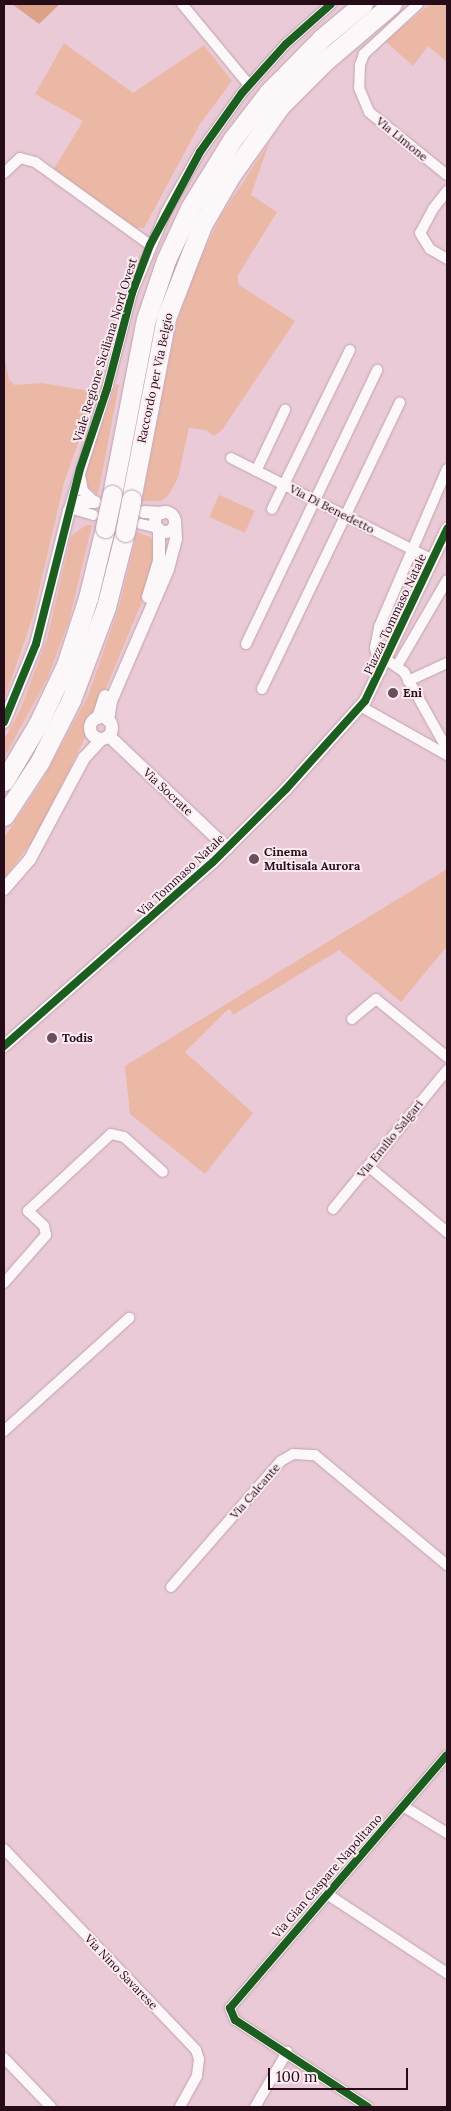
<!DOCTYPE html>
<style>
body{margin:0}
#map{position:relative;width:451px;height:2111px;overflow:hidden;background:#eacad6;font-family:Lora,serif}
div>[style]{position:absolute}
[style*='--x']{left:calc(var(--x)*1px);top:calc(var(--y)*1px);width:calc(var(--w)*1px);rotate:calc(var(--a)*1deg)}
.green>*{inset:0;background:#ecb8a6;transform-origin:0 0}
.forest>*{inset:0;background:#dba189}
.roads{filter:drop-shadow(0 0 1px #bfa3ae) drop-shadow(0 0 1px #bfa3ae)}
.minor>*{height:10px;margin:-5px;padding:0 5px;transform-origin:5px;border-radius:5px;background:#fcf7f9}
.tertiary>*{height:12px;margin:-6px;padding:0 6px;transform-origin:6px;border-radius:6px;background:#fcf7f9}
.tertiary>.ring{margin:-6px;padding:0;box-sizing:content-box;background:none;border:12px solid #fcf7f9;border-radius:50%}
.motorway>*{height:19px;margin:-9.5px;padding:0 9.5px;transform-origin:9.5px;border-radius:9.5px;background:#fcf7f9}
.bridges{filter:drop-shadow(0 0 1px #bfa3ae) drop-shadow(0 0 1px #bfa3ae)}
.motorway-bridge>*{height:19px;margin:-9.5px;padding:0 9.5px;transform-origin:9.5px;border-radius:9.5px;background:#fcf7f9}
.cycleway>*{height:8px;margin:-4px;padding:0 4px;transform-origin:4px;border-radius:4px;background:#1b5e20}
.dots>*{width:14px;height:14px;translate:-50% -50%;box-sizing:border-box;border:2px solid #fbebf1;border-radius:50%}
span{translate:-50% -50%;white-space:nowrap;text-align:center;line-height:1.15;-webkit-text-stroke:4px #fbebf1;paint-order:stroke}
.street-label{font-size:12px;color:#260c18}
.poi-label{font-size:12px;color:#260c18;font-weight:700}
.left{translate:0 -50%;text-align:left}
.frame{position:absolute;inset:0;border:5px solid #260c18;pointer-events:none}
.scale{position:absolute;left:268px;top:2068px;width:140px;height:22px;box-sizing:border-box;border:2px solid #260c18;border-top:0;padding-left:6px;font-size:15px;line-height:18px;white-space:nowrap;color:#260c18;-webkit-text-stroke:4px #fbebf1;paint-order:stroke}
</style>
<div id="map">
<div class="green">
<i style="clip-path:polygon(430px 4px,447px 4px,447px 62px,428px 46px,413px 66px,385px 41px)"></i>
<i style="clip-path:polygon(64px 43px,133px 93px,204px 45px,232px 81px,200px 124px,144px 228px,136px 228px,54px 169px,83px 121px,35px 94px)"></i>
<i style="clip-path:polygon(269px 143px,251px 195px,277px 212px,238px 275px,238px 284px,295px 321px,222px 430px,214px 436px,206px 430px,189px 428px,178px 478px,168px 496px,161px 501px,142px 501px,176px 326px,197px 266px,220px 217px)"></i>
<i style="clip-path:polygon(4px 354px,9px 380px,15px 385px,42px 383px,96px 392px,64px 483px,33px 617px,4px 700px)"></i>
<i style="clip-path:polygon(116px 384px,119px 385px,98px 495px,89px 488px,85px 473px)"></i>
<i style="left:219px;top:495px;width:39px;height:24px;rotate:24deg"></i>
<i style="clip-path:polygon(86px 525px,92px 525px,69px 621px,48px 677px,4px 758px,4px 740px,20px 710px,47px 639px,71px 536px)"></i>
<i style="clip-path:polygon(137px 532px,150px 537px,157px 547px,149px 585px,86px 736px,38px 833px,4px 879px,4px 838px,42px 781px,88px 696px,119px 607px)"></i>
<i style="clip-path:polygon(447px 869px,447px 946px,401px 1002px,339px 950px,233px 1015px,230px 1009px,225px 1012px,185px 1052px,253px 1113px,205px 1174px,130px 1114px,125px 1066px)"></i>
</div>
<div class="forest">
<i style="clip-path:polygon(12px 4px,60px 4px,39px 24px)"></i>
</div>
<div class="roads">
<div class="minor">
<i style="--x:182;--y:4;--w:105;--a:50.4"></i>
<i style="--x:418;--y:4;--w:74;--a:137.2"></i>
<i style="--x:364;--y:54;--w:12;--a:110"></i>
<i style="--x:360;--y:65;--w:23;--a:92"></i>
<i style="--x:359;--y:88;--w:26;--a:67"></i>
<i style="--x:369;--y:112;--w:100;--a:38.9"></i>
<i style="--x:4;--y:173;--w:22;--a:-43"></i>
<i style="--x:20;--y:158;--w:16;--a:15"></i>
<i style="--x:35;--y:162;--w:142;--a:35.8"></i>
<i style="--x:447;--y:191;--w:23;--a:128"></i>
<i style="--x:433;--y:209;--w:27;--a:118"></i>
<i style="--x:420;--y:233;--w:19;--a:58"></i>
<i style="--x:430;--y:249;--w:20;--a:30"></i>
<i style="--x:231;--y:458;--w:226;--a:26.8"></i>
<i style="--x:256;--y:471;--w:68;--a:-64.6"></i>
<i style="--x:80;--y:475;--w:16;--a:79"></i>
<i style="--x:83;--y:491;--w:16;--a:43"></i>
<i style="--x:73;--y:499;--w:12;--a:70"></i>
<i style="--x:77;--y:510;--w:17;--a:17"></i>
<i style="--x:272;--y:509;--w:177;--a:-63.9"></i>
<i style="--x:68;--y:512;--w:133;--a:-72.5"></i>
<i style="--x:108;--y:385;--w:95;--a:-75.4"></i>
<i style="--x:132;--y:293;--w:88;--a:-67.2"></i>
<i style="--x:166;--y:212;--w:69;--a:-60.5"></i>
<i style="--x:200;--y:152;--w:72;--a:-54.6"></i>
<i style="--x:242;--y:93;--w:66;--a:-48.1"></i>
<i style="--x:286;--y:44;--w:60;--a:-41.6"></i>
<i style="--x:141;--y:524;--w:17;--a:13"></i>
<i style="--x:246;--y:644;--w:304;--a:-64.4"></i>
<i style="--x:387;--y:660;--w:21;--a:35"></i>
<i style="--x:404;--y:672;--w:88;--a:60.8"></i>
<i style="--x:397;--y:666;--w:99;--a:-59.8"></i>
<i style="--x:381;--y:671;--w:24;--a:-105"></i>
<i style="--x:375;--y:648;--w:21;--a:-79"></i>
<i style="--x:379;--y:627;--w:172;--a:-66.7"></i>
<i style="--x:408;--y:681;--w:43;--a:-24.8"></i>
<i style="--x:262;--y:689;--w:318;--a:-64.3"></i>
<i style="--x:360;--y:706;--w:100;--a:29.4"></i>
<i style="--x:352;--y:1019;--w:31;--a:-40"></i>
<i style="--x:376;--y:999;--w:92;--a:39.2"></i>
<i style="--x:368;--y:1166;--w:103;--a:39.9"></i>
<i style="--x:333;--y:1209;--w:180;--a:-50.6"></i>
<i style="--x:4;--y:1283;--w:64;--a:-48.8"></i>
<i style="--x:46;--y:1235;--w:9;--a:-103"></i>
<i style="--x:44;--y:1226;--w:22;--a:-137"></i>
<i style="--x:28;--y:1211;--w:113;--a:-42.9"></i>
<i style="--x:111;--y:1134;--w:13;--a:13"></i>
<i style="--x:124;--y:1137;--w:52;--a:41.9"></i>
<i style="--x:4;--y:1431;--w:169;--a:-42.1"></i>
<i style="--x:171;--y:1587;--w:167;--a:-48.9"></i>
<i style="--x:281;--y:1461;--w:14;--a:-30"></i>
<i style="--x:293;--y:1454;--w:22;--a:3"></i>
<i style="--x:315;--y:1455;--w:172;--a:39.8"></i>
<i style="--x:403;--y:1806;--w:52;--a:31.5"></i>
<i style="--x:4;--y:1849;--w:278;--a:46.3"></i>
<i style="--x:196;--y:2050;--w:9;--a:72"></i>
<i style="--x:199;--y:2059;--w:17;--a:97"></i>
<i style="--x:197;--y:2076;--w:35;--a:119"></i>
<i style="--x:327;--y:1894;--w:144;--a:33.4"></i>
<i style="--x:4;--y:2058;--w:68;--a:46.2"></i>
<i style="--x:255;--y:2107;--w:64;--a:-59.8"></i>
<i style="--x:368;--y:2107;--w:159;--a:-146.8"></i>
<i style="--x:235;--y:2020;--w:13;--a:-113"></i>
<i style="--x:230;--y:2008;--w:333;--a:-49.4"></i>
</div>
<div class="tertiary">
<i style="--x:144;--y:512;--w:18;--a:3"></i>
<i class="ring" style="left:155px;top:512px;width:8px;height:8px"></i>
<i style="--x:148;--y:597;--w:38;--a:-73"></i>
<i style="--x:159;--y:561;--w:32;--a:-90"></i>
<i class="ring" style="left:90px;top:717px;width:10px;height:10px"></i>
<i style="--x:98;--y:718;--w:23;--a:-72"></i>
<i style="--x:108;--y:720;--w:19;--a:-81"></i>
<i style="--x:111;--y:701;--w:144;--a:-66.6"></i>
<i style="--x:168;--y:569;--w:31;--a:-75"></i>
<i style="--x:176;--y:539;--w:17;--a:-93"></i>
<i style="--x:4;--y:722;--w:84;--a:-67.7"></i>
<i style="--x:36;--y:644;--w:137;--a:-76.1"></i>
<i style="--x:69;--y:511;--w:13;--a:-42"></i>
<i style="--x:79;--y:502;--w:16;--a:0"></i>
<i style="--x:109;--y:736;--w:163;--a:43.5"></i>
<i style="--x:4;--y:889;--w:40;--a:-49"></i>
<i style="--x:30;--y:859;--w:115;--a:-61.9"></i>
<i style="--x:84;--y:758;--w:26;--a:-47"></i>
<i style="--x:4;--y:1046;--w:278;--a:-41.4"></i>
<i style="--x:213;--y:862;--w:103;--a:-45"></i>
<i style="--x:286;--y:789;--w:118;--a:-48.1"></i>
<i style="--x:365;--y:701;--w:191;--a:-64.5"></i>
</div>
<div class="motorway">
<i style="--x:112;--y:495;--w:179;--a:-79.1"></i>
<i style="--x:146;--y:319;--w:62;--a:-71.3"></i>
<i style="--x:166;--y:260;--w:57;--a:-65.2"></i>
<i style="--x:190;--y:208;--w:80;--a:-58.3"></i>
<i style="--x:232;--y:140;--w:61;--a:-52.4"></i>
<i style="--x:269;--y:92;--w:76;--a:-45.5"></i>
<i style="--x:322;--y:38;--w:53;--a:-39.7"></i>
<i style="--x:131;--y:500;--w:185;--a:-79.1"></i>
<i style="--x:166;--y:318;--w:100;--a:-68.8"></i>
<i style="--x:202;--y:225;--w:58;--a:-59.9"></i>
<i style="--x:231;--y:175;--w:86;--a:-54.5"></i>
<i style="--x:281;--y:105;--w:62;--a:-45"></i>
<i style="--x:325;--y:61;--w:88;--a:-40.4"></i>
<i style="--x:4;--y:781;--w:66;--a:-59.2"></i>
<i style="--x:38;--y:724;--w:65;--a:-64.6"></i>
<i style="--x:66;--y:665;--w:71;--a:-71.8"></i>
<i style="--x:88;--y:598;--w:72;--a:-76.3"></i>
<i style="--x:4;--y:816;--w:64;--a:-56.6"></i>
<i style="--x:39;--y:763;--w:71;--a:-63.1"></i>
<i style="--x:71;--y:700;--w:99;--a:-69.4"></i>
<i style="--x:106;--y:607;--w:77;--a:-75.8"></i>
</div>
</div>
<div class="bridges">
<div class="motorway-bridge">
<i style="--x:105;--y:528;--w:34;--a:-78"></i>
<i style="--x:125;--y:532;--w:33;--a:-79"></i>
</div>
</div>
<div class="cycleway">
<i style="--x:4;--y:722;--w:84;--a:-67.7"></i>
<i style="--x:36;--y:644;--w:180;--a:-75.9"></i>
<i style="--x:80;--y:469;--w:84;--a:-71.4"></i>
<i style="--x:107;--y:389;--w:99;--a:-75.4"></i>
<i style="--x:132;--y:293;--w:51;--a:-69.4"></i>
<i style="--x:150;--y:245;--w:106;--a:-61.7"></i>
<i style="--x:200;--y:152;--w:72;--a:-54.6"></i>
<i style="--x:242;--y:93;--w:66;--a:-48.1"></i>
<i style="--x:286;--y:44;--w:60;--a:-41.6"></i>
<i style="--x:4;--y:1046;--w:278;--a:-41.4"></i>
<i style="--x:213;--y:862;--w:103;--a:-45"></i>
<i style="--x:286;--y:789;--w:118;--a:-48.1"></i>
<i style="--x:365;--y:701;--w:191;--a:-64.5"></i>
<i style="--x:368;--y:2107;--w:159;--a:-146.8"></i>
<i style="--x:235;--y:2020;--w:13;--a:-113"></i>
<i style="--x:230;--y:2008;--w:333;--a:-49.4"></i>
</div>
<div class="dots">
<i style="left:393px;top:693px;background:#6b4e5a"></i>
<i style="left:254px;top:859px;background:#6b4e5a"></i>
<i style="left:52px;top:1038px;background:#6b4e5a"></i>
</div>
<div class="street-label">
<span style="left:402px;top:139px;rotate:39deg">Via Limone</span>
<span style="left:105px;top:350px;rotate:-73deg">Viale Regione Siciliana Nord Ovest</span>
<span style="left:155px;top:378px;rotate:-78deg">Raccordo per Via Belgio</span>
<span style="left:332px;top:509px;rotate:27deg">Via Di Benedetto</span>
<span style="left:395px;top:614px;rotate:-65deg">Piazza Tommaso Natale</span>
<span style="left:168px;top:792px;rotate:43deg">Via Socrate</span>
<span style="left:181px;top:875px;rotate:-43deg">Via Tommaso Natale</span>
<span style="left:390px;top:1139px;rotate:-51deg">Via Emilio Salgari</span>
<span style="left:255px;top:1491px;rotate:-49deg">Via Calcante</span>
<span style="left:327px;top:1876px;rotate:-49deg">Via Gian Gaspare Napolitano</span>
<span style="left:121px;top:1972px;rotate:46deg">Via Nino Savarese</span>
</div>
<div class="poi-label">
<span class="left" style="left:403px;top:693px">Eni</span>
<span class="left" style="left:264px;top:859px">Cinema<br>Multisala Aurora</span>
<span class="left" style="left:62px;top:1038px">Todis</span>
</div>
<div class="frame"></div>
<div class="scale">100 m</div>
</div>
